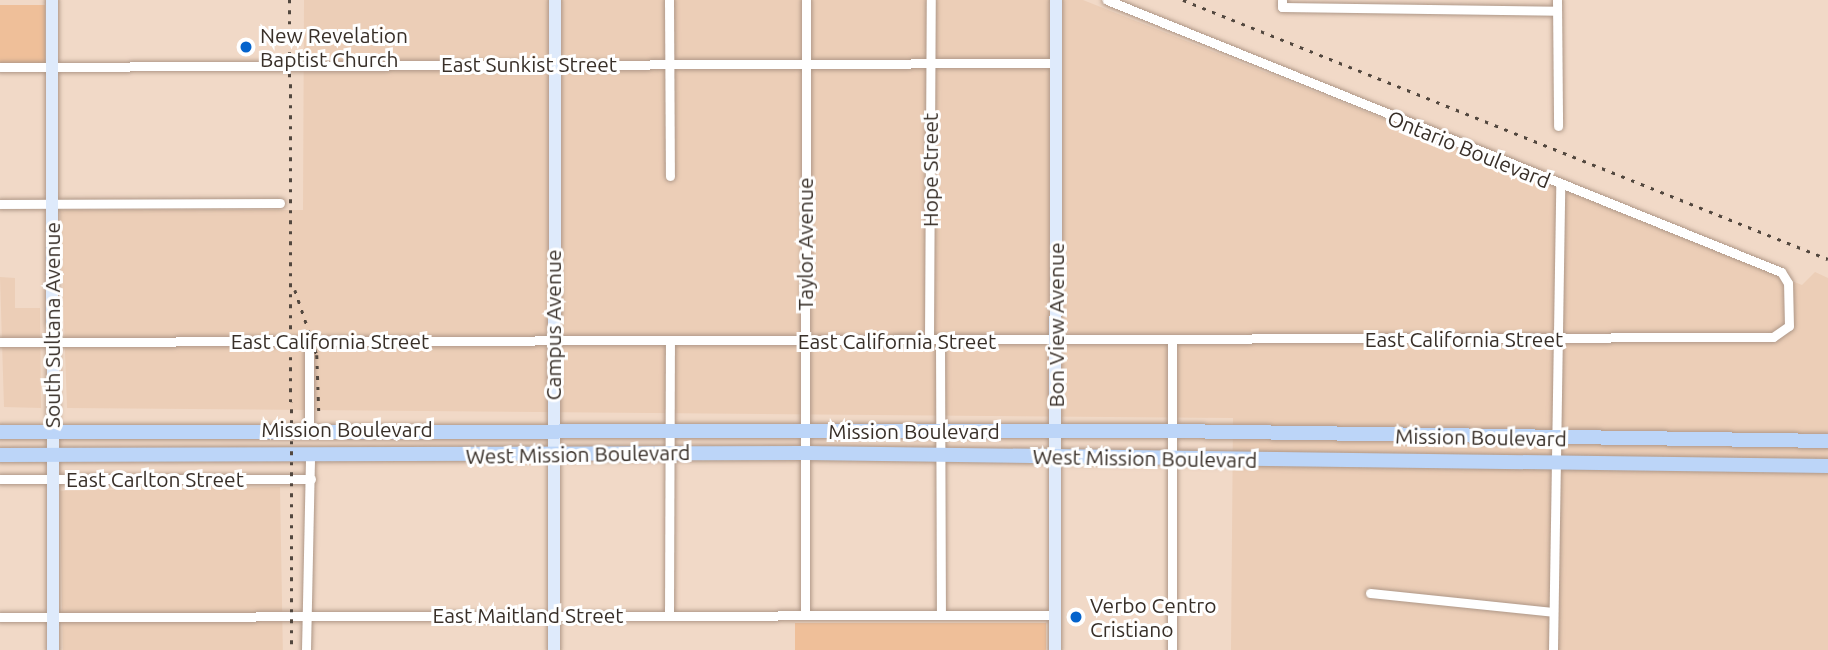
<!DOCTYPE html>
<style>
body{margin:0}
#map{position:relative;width:1828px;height:650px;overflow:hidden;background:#f1d9c7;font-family:Ubuntu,sans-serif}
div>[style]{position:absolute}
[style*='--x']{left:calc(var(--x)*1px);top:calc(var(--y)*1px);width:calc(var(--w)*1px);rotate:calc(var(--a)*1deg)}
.built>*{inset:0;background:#ecceb7;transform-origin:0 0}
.green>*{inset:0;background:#efbf99;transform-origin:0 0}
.roads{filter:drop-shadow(0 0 2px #ae9787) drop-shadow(0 0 2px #ae9787)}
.street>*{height:9px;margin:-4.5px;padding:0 4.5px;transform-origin:4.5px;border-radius:4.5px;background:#fff}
.secondary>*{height:12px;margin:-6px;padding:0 6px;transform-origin:6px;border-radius:6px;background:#deeafb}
.primary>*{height:14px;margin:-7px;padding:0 7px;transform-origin:7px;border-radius:7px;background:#bcd5f8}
.rail>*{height:2.5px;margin-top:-1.25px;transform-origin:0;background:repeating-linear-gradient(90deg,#52473e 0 3.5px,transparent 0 10.5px)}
.dots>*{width:19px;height:19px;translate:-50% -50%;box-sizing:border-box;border:4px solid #fff;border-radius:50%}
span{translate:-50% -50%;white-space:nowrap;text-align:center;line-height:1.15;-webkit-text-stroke:6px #fff;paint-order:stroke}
.poi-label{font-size:21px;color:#382f28}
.left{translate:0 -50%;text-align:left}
.street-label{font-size:21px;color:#382f28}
</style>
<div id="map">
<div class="built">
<i style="clip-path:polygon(304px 0,1083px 0,1802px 285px,1815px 272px,1828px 278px,1828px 650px,1231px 650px,1233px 418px,67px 408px,60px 210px,303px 210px)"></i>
<i style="clip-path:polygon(0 277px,15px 278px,15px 308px,40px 308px,41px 408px,4px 407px)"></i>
<i style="left:280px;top:487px;width:163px;height:220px;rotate:89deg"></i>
</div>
<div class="green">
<i style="left:0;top:5px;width:45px;height:58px"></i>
<i style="left:795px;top:623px;width:251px;height:27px"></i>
</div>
<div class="roads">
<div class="street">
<i style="--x:669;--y:0;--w:176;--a:89.7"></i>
<i style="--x:1282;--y:0;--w:7;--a:90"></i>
<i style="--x:1282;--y:7;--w:275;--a:0.8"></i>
<i style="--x:1557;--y:0;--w:126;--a:89.5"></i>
<i style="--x:0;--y:67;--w:1057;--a:-0.22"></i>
<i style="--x:0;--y:204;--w:280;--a:-0.2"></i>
<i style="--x:309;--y:340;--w:89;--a:90"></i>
<i style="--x:929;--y:340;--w:340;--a:-89.7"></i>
<i style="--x:940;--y:340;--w:275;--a:89.8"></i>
<i style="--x:0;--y:342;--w:1773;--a:-0.16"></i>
<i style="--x:1773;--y:337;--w:19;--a:-35"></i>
<i style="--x:1789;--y:326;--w:43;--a:-91.3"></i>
<i style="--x:1788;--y:283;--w:13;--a:-122"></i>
<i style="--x:1781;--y:272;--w:727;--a:-158.02"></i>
<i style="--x:0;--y:479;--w:311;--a:0"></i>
<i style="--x:1370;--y:593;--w:184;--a:5.9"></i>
<i style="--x:669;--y:615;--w:272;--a:-89.8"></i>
<i style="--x:805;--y:615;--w:615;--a:-89.91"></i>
<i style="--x:0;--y:617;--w:1055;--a:-0.11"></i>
<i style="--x:306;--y:650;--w:196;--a:-88.8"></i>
<i style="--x:1172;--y:650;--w:308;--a:-90"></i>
<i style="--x:1553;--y:650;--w:464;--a:-89.1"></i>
</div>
<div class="secondary">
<i style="--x:52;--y:0;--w:650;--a:89.91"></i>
<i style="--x:554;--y:650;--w:650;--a:-89.91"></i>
<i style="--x:1055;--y:650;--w:650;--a:-89.91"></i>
</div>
<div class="primary">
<i style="--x:0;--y:432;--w:1172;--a:-0.05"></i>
<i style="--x:1172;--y:431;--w:656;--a:0.87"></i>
<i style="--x:0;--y:455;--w:806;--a:-0.14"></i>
<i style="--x:806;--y:453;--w:1022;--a:0.73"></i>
</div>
</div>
<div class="rail">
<i style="--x:290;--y:0;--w:650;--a:89.82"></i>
<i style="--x:1183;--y:0;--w:695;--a:21.88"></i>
<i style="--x:295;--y:290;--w:69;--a:71.3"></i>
<i style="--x:317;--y:355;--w:58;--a:88"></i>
</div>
<div class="dots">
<i style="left:246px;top:47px;background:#0463cc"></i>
<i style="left:1076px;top:617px;background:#0463cc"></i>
</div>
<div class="poi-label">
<span class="left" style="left:260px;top:47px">New Revelation<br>Baptist Church</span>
<span class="left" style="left:1090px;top:617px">Verbo Centro<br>Cristiano</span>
</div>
<div class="street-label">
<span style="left:529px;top:64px">East Sunkist Street</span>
<span style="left:1469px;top:149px;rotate:22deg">Ontario Boulevard</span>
<span style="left:930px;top:170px;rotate:-90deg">Hope Street</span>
<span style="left:805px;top:244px;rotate:-90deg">Taylor Avenue</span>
<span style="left:52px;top:325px;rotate:-90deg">South Sultana Avenue</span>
<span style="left:553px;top:325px;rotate:-90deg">Campus Avenue</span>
<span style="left:1056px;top:325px;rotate:-90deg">Bon View Avenue</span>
<span style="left:1464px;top:339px">East California Street</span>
<span style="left:330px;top:341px">East California Street</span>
<span style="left:897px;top:341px">East California Street</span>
<span style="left:347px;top:429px">Mission Boulevard</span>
<span style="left:914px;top:431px">Mission Boulevard</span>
<span style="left:1481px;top:437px;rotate:1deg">Mission Boulevard</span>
<span style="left:578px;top:454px;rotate:-1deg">West Mission Boulevard</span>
<span style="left:1145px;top:458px;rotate:1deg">West Mission Boulevard</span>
<span style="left:155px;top:479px">East Carlton Street</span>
<span style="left:528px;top:615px">East Maitland Street</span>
</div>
</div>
